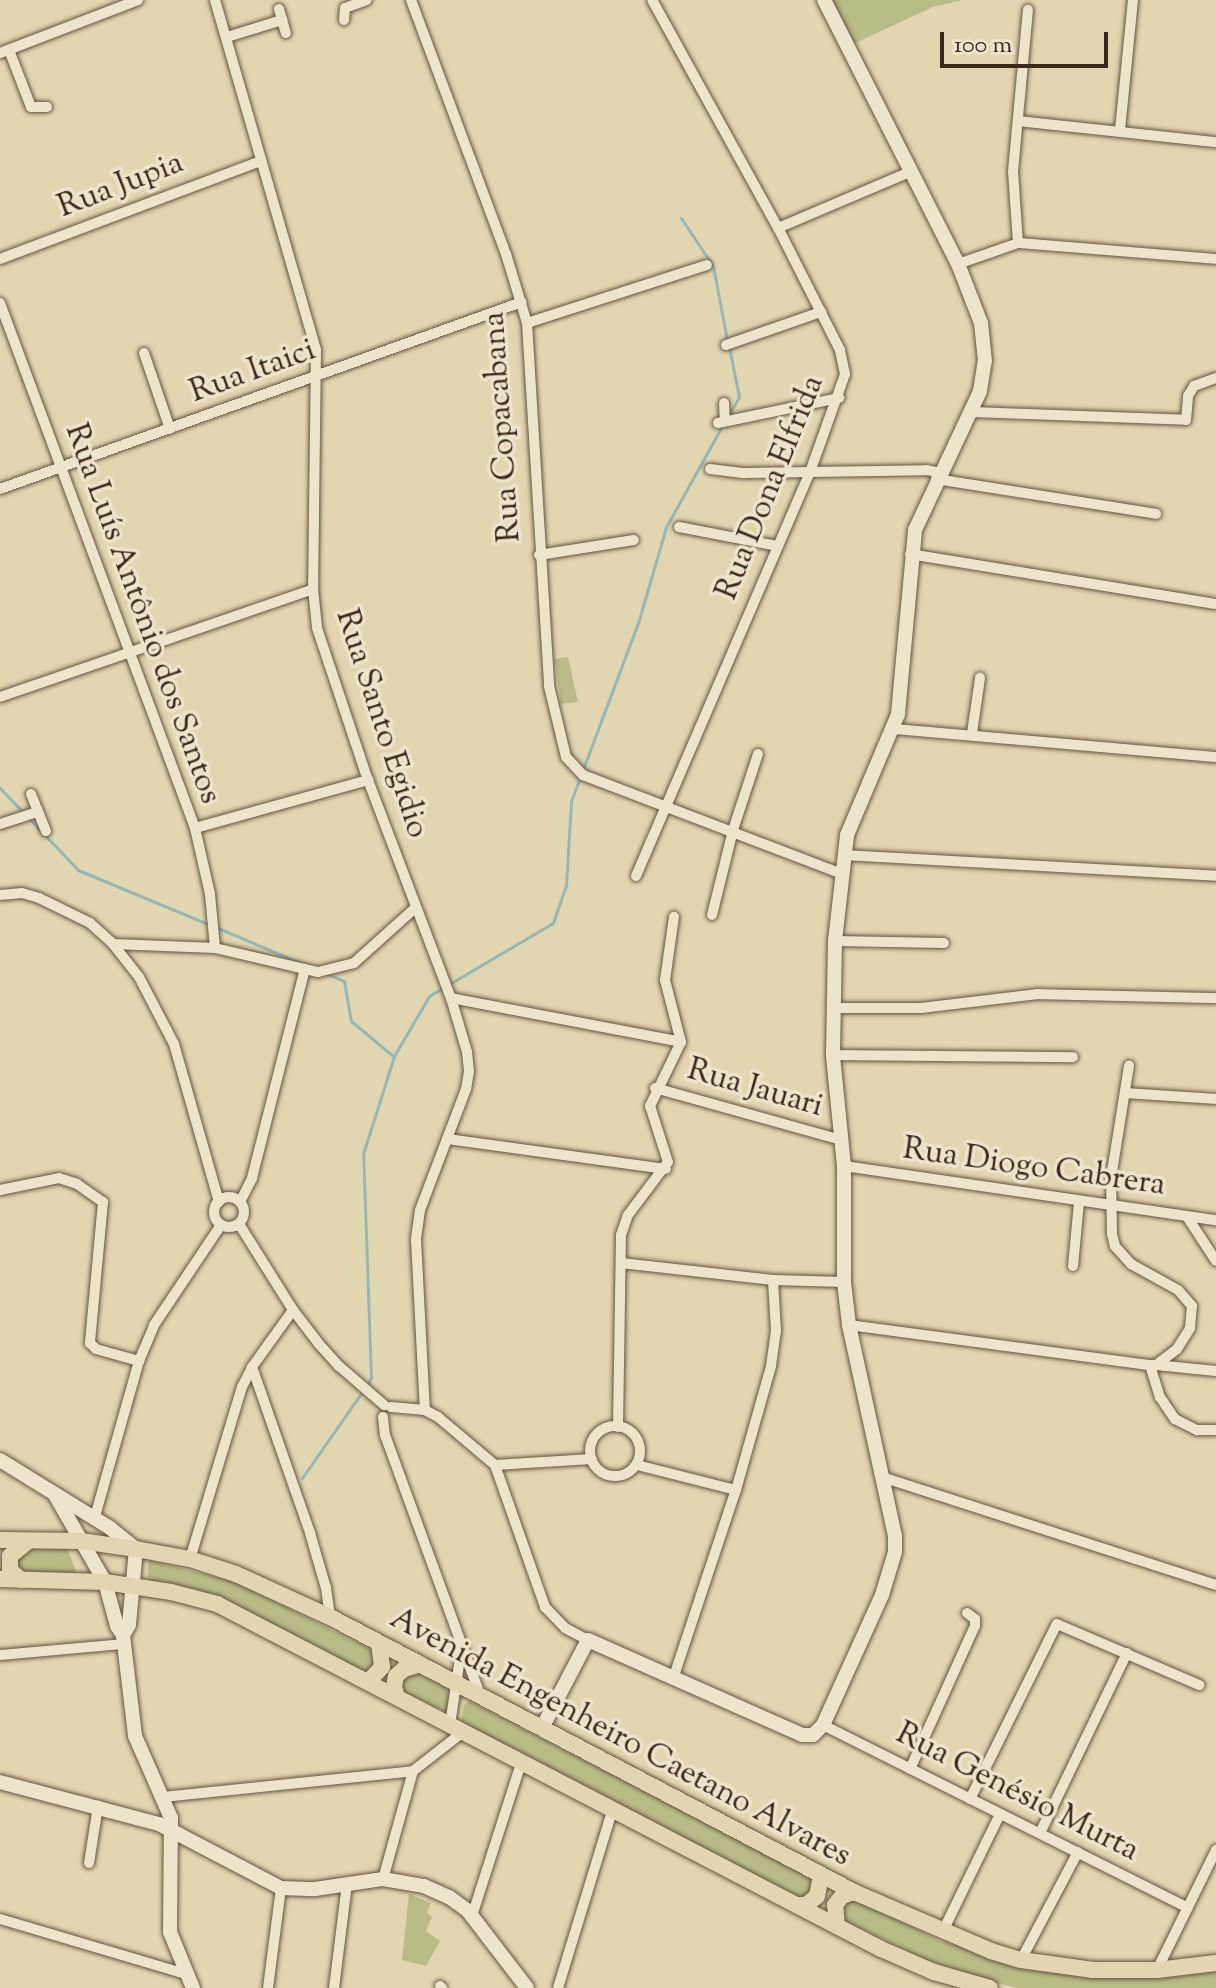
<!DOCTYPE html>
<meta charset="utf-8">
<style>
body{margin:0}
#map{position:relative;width:1216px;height:1988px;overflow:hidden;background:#e1d6af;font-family:"Sorts Mill Goudy",serif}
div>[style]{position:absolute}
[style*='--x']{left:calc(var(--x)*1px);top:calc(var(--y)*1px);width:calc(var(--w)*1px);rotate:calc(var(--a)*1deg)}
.green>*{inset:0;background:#b9bc86}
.stream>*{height:3px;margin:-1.5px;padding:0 1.5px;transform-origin:1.5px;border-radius:1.5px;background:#97b7b4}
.roads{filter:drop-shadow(0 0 2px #655341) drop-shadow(0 0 2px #655341)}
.street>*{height:10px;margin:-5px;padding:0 5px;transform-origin:5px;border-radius:5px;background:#ece4cb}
.street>.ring{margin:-5px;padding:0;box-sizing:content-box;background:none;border:10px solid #ece4cb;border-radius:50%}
.secondary>*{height:14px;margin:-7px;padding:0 7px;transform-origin:7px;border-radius:7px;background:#ece4cb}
.primary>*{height:16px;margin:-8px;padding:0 8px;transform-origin:8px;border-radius:8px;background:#e1d6af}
span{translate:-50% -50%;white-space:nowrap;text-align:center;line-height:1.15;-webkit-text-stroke:7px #ece4cb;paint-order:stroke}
.street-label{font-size:32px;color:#3c271c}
.scale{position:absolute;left:940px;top:32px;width:168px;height:36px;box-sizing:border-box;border:4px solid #3c271c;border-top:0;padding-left:10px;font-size:24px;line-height:28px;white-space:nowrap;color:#3c271c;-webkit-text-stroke:6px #ece4cb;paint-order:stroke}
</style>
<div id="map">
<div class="green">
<i style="clip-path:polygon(832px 0,963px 0,933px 7px,855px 43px)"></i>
<i style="clip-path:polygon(568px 657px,578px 702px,561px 704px,555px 659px)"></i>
<i style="clip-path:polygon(22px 1547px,67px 1547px,77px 1574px,17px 1573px,13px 1558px)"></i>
<i style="clip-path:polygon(148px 1560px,235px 1582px,376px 1652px,378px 1661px,366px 1674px,148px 1581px)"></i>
<i style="clip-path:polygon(414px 1671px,451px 1691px,447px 1712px,398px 1690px,402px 1673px)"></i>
<i style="clip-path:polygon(469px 1701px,817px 1881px,816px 1890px,801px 1899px,471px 1729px,461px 1722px,464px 1705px)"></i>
<i style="clip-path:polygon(409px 1894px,431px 1903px,427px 1913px,432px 1917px,426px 1931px,440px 1941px,426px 1966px,402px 1960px)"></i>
<i style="clip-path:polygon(851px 1896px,940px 1941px,1022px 1963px,1216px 1968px,1216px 1988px,1017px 1988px,981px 1979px,927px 1960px,842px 1920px,840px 1903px)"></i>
</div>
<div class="stream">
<i style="--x:681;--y:218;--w:58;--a:56.3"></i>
<i style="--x:713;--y:266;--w:75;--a:79.3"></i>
<i style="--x:728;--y:416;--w:22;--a:-60"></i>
<i style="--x:739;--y:397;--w:51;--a:-101.3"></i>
<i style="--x:583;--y:769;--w:156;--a:-69.4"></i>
<i style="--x:638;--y:623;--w:100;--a:-73.7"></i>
<i style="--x:666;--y:527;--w:115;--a:-61"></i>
<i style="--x:0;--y:788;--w:113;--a:46.4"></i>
<i style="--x:78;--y:870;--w:143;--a:22.6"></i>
<i style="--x:218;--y:928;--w:92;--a:23"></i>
<i style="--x:328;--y:974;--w:17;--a:24"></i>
<i style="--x:344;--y:981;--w:41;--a:80.1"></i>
<i style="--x:351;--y:1021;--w:55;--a:39.8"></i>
<i style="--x:366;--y:1386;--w:9;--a:-58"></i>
<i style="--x:371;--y:1378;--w:224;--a:-92"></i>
<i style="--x:363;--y:1154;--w:103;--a:-72.4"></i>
<i style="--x:394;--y:1056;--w:69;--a:-59.7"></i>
<i style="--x:429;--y:996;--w:144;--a:-30.5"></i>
<i style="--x:553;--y:923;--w:39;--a:-71"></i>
<i style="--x:566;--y:886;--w:85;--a:-86.6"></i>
<i style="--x:571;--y:801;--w:26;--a:-69"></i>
<i style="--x:302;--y:1478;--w:105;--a:-55.1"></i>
</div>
<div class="roads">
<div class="street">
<i style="--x:215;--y:0;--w:364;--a:73.9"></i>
<i style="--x:316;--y:350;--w:239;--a:90.7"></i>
<i style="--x:313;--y:589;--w:39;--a:84"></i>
<i style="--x:317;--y:628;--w:160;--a:71.5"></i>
<i style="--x:368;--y:780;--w:233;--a:69.2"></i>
<i style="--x:451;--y:998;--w:56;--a:73.5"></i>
<i style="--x:467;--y:1052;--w:19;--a:84"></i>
<i style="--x:469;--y:1071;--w:18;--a:99"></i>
<i style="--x:466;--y:1089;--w:129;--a:110.8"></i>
<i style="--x:420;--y:1210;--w:30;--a:98"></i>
<i style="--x:416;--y:1240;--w:170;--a:87"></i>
<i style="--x:411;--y:0;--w:271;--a:69.5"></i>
<i style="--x:506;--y:254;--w:72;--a:73.1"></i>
<i style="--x:527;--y:323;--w:364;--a:86.5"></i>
<i style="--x:549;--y:686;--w:73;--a:76.5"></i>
<i style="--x:566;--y:757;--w:25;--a:47"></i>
<i style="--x:583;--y:775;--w:277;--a:20.9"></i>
<i style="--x:279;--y:9;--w:25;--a:74"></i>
<i style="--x:344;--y:20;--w:12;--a:-85"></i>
<i style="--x:345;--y:8;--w:23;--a:-20"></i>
<i style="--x:227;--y:37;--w:58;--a:-17.2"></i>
<i style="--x:9;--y:50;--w:61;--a:68.9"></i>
<i style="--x:31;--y:107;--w:16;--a:0"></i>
<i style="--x:0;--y:53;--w:148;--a:-21"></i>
<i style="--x:1018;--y:121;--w:199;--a:6.1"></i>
<i style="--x:1120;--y:130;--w:131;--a:-84.3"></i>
<i style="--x:778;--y:228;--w:146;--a:-23"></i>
<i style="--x:1018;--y:243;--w:72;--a:-94"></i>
<i style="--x:1013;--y:171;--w:162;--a:-84.7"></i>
<i style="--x:0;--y:259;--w:279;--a:-20.6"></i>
<i style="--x:958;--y:264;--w:64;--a:-19.3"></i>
<i style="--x:1018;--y:243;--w:199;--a:4.6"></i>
<i style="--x:0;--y:303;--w:560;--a:69.62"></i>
<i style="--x:195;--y:828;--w:68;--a:77.2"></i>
<i style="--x:210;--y:894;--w:54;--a:84.7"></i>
<i style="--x:527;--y:323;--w:189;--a:-17.9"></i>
<i style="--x:726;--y:345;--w:101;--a:-19.2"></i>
<i style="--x:144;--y:353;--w:80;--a:71.1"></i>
<i style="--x:724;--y:403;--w:18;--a:87"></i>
<i style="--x:972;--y:412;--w:214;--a:2.1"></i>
<i style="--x:1186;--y:420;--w:24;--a:-85"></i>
<i style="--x:1188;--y:396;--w:12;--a:-59"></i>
<i style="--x:1194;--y:386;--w:23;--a:-20"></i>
<i style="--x:718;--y:423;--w:124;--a:-11.7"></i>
<i style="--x:710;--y:469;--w:35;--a:7"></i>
<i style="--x:745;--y:473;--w:182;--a:-0.9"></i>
<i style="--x:927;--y:470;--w:13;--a:13"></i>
<i style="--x:936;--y:479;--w:223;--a:9"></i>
<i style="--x:0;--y:489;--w:554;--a:-19.71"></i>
<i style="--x:679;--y:527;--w:101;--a:10.9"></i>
<i style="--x:910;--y:554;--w:309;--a:9.3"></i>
<i style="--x:539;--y:555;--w:96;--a:-9"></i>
<i style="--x:0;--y:697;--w:331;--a:-19"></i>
<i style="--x:894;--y:729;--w:323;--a:5"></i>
<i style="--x:972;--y:733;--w:56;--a:-81.7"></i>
<i style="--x:31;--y:794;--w:40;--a:68"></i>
<i style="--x:0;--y:824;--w:40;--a:-18"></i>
<i style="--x:195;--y:828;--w:180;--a:-15.5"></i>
<i style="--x:844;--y:855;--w:373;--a:3.2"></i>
<i style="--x:636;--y:876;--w:440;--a:-66.7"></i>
<i style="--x:810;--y:472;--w:104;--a:-70.3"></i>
<i style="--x:845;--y:374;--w:25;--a:-102"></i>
<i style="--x:840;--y:350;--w:137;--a:-116.9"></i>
<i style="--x:778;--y:228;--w:260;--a:-118.9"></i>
<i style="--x:0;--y:895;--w:22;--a:-5"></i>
<i style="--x:22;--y:893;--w:18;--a:16"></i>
<i style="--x:39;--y:898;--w:57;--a:26.1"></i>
<i style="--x:90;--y:923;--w:31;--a:42"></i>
<i style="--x:113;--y:944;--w:42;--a:51.8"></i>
<i style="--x:139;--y:977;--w:76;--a:62.4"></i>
<i style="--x:174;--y:1044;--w:164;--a:74.1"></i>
<i style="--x:712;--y:915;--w:88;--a:-76.1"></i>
<i style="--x:733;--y:830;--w:80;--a:-71.8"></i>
<i style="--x:835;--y:941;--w:109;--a:1.1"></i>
<i style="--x:113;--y:944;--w:102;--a:2.2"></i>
<i style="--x:215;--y:948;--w:106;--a:13.1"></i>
<i style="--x:318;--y:972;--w:37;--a:-14"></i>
<i style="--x:354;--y:963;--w:82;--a:-42"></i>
<i style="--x:451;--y:998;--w:234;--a:10.8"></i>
<i style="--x:833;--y:1008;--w:88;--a:0"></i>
<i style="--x:921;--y:1008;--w:118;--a:-6.8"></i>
<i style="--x:1038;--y:994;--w:178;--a:1.3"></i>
<i style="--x:833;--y:1055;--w:240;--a:0.5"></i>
<i style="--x:655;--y:1088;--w:193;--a:15.6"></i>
<i style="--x:1126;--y:1093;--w:90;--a:3.8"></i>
<i style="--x:447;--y:1139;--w:221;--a:7.8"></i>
<i style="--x:844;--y:1166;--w:376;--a:8.3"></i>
<i style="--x:0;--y:1190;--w:60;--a:-11.5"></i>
<i style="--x:59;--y:1178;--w:19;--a:18"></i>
<i style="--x:77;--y:1184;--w:32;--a:35"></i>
<i style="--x:103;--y:1202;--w:142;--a:95.3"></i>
<i style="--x:90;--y:1343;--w:8;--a:45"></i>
<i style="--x:96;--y:1349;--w:45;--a:15.6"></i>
<i class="ring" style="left:214px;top:1197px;width:20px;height:20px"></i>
<i style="--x:240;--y:1202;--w:27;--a:-63"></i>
<i style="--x:252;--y:1178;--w:212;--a:-75.8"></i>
<i style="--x:1188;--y:1218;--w:51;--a:56.9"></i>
<i style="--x:239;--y:1224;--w:102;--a:57.9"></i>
<i style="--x:293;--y:1310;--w:43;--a:52.6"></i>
<i style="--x:319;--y:1344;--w:30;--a:48"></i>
<i style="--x:339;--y:1366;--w:60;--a:40.9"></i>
<i style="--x:621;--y:1263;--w:153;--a:6.4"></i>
<i style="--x:773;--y:1280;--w:71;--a:1.6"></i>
<i style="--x:1073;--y:1266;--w:64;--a:-84.6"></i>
<i style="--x:849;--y:1325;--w:304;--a:7.6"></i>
<i style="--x:1150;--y:1365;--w:6;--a:0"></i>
<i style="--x:1156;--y:1365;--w:26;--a:-37"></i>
<i style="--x:1177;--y:1349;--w:25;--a:-58"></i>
<i style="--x:1190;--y:1328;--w:22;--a:-85"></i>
<i style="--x:1192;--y:1306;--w:21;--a:-131"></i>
<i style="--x:1178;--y:1290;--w:54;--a:-151"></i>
<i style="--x:1131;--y:1264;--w:24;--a:-132"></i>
<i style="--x:1115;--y:1246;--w:12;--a:-104"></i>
<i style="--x:1112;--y:1234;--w:56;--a:-91"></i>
<i style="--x:1111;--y:1178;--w:114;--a:-80.9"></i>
<i style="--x:1150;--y:1365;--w:34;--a:73"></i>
<i style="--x:1160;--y:1397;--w:27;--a:56"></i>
<i style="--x:1175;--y:1419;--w:25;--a:27"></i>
<i style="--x:1197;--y:1430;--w:19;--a:0"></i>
<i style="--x:1156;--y:1365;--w:60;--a:5.7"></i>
<i style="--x:252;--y:1367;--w:176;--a:70.7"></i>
<i style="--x:310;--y:1533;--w:57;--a:73.8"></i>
<i style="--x:326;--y:1588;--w:29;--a:82"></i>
<i style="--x:391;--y:1407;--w:34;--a:5"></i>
<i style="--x:425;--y:1410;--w:15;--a:28"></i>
<i style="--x:438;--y:1417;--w:75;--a:40.1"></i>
<i style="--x:495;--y:1465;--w:151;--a:70.6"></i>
<i style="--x:545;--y:1607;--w:29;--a:46"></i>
<i style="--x:565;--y:1628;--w:26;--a:28"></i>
<i style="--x:383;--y:1417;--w:18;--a:84"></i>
<i style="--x:385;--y:1435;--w:276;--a:69.9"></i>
<i class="ring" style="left:590px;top:1426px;width:40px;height:40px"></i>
<i style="--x:618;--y:1427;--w:192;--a:-89.1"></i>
<i style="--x:621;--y:1235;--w:21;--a:-71"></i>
<i style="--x:628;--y:1215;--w:66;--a:-53"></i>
<i style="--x:668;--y:1162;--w:59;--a:-107.8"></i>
<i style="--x:650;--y:1106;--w:71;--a:-64.2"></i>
<i style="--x:681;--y:1042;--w:64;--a:-104.5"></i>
<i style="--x:665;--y:980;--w:64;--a:-81.9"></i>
<i style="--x:495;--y:1465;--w:97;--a:-3.5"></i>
<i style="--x:637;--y:1465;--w:102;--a:14.2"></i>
<i style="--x:882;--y:1477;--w:351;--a:17.9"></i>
<i style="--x:94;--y:1520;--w:165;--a:-74.2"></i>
<i style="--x:139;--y:1361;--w:39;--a:-67"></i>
<i style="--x:154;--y:1325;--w:120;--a:-56.2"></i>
<i style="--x:190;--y:1559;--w:180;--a:-73.2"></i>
<i style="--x:242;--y:1387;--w:22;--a:-63"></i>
<i style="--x:252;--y:1367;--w:70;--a:-54.3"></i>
<i style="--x:0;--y:1655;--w:123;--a:-5.1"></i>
<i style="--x:673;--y:1679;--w:199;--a:-71.6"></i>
<i style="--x:736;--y:1490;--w:129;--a:-74.2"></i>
<i style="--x:771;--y:1366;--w:35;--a:-82"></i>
<i style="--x:776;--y:1331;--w:51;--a:-93.4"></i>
<i style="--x:450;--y:1725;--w:75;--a:-81.5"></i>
<i style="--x:823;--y:1725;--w:408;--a:26.6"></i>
<i style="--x:910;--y:1769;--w:157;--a:-65.6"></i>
<i style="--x:975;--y:1626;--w:7;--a:-90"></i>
<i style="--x:975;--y:1619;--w:10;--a:-143"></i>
<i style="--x:413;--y:1771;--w:63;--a:-38"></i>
<i style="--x:163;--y:1797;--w:251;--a:-5.9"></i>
<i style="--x:413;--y:1771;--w:112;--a:105.5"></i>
<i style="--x:970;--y:1799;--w:195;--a:-63.6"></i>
<i style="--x:1057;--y:1624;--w:155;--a:23.2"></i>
<i style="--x:1040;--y:1833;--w:200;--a:-64.2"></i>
<i style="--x:89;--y:1863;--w:58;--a:-81"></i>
<i style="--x:472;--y:1916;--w:161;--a:-72.2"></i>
<i style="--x:0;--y:1919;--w:194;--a:16.5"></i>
<i style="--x:942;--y:1933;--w:132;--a:-64"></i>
<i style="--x:1021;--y:1960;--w:122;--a:-62.2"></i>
<i style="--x:1157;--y:1970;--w:134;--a:-63.8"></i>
<i style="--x:440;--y:1986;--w:3;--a:45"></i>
<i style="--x:268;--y:1988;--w:101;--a:-82.6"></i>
<i style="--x:334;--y:1988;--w:105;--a:-82.9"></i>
<i style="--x:558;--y:1988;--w:188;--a:-73"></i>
</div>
<div class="secondary">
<i style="--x:0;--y:1460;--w:129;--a:31.7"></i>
<i style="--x:110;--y:1528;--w:33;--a:39"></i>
<i style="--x:136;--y:1549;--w:76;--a:95.3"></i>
<i style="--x:129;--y:1625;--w:12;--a:121"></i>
<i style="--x:55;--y:1495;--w:100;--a:60.1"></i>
<i style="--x:105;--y:1582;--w:46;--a:74.7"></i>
<i style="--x:117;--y:1626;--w:11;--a:56"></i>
<i style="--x:123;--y:1635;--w:102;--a:83.2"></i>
<i style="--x:135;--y:1736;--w:90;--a:66.3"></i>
<i style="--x:171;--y:1818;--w:114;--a:90.5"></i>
<i style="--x:170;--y:1932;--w:61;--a:67.7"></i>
<i style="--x:542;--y:1728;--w:99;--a:-62.4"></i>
<i style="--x:588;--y:1640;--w:234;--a:23.9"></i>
<i style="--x:802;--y:1735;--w:11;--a:0"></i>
<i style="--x:813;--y:1735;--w:14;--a:-45"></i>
<i style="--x:823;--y:1725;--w:143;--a:-65.6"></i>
<i style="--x:882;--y:1595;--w:45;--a:-73.2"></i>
<i style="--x:895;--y:1552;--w:16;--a:-90"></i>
<i style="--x:895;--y:1536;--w:216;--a:-102.3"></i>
<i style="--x:849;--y:1325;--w:43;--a:-96.6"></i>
<i style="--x:844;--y:1282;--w:116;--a:-90"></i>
<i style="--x:844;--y:1166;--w:112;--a:-95.7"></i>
<i style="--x:833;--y:1055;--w:114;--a:-89"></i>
<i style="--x:835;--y:941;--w:107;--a:-83.5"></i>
<i style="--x:847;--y:835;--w:131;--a:-67.1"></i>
<i style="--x:898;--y:714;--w:185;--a:-84.7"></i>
<i style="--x:915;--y:530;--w:153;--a:-64.9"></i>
<i style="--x:980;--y:391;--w:30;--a:-81"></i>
<i style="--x:985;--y:361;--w:38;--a:-96"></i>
<i style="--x:981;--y:323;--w:63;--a:-111.3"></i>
<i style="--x:958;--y:264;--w:296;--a:-116.9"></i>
<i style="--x:0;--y:1782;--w:164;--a:14.8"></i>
<i style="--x:159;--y:1824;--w:138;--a:27.7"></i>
<i style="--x:281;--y:1888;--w:34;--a:2"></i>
<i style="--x:315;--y:1889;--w:69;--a:-8.4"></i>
<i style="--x:383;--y:1879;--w:42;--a:9.7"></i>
<i style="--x:424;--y:1886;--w:27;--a:24"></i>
<i style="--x:449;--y:1897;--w:24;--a:36"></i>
<i style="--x:468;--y:1911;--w:97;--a:52.5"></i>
</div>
<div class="primary">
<i style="--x:0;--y:1540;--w:81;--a:0.7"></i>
<i style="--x:81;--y:1541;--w:56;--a:8.3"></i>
<i style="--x:136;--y:1549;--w:55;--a:10.5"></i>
<i style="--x:190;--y:1559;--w:48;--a:18.1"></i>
<i style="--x:236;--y:1574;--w:103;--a:24.6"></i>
<i style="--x:330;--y:1617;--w:592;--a:27.69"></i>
<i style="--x:854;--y:1892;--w:149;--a:23.3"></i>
<i style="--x:991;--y:1951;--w:31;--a:17"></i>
<i style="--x:1021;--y:1960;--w:73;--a:7.9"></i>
<i style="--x:1093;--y:1970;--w:64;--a:0"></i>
<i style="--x:1157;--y:1970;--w:59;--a:-6.8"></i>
<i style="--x:0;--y:1579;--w:105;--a:1.6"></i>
<i style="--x:105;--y:1582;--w:67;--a:8.6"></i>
<i style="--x:171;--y:1592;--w:48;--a:14.6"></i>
<i style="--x:217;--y:1604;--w:748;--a:27.46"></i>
<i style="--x:881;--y:1949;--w:58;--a:23.5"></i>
<i style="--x:934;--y:1972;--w:58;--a:15.9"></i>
<i style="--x:21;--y:1580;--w:15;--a:-138"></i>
<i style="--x:10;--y:1570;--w:14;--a:-90"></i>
<i style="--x:10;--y:1556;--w:22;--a:-39"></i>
<i style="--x:368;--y:1682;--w:21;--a:-47"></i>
<i style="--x:382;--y:1667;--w:24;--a:-97"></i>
<i style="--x:397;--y:1697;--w:10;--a:-107"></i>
<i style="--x:394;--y:1687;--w:11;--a:-80"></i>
<i style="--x:396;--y:1676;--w:11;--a:-41"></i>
<i style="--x:404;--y:1669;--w:17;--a:-17"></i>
<i style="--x:797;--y:1905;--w:9;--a:0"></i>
<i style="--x:806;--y:1905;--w:14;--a:-39"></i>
<i style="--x:817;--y:1896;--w:21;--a:-79"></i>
<i style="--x:837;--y:1926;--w:21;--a:-95"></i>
<i style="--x:835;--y:1905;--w:11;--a:-52"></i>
<i style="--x:842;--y:1896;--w:13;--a:-18"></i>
</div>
</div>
<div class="street-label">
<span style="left:121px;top:186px;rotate:-21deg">Rua Jupia</span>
<span style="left:253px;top:372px;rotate:-20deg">Rua Itaici</span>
<span style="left:503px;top:427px;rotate:-94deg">Rua Copacabana</span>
<span style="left:771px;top:488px;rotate:-68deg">Rua Dona Elfrida</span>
<span style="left:142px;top:614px;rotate:70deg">Rua Luís Antônio dos Santos</span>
<span style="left:381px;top:724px;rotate:72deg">Rua Santo Egidio</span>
<span style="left:755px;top:1089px;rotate:16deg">Rua Jauari</span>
<span style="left:1034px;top:1168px;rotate:8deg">Rua Diogo Cabrera</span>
<span style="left:620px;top:1738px;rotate:28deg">Avenida Engenheiro Caetano Alvares</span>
<span style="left:1017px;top:1793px;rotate:27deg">Rua Genésio Murta</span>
</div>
<div class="scale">100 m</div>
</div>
